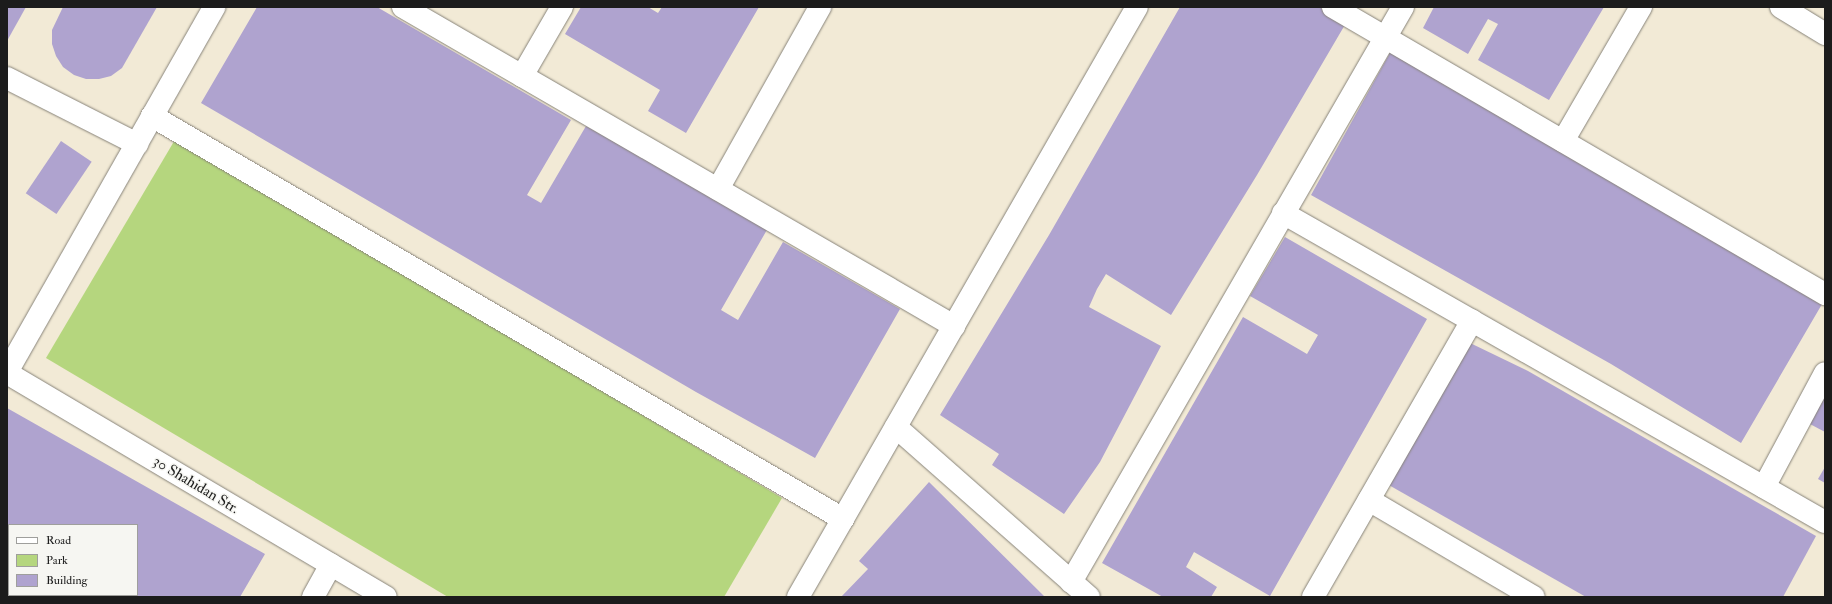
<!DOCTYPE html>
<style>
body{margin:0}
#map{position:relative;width:1832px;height:604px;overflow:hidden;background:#f2ead6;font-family:"IM FELL Double Pica",serif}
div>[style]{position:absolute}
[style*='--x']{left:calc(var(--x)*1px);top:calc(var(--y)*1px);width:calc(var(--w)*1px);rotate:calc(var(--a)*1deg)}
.green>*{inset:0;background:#b5d67e}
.building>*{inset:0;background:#afa3cf;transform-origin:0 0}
.roads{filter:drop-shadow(0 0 1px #878379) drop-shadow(0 0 1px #878379)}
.minor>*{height:22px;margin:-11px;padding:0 11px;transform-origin:11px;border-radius:11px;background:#fff}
span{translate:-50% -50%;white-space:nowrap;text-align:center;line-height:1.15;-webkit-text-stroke:3px #f6f6f2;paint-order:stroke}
.street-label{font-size:15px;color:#1c1c1c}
.frame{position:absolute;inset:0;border:8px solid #1c1c1c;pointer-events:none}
.legend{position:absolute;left:8px;top:524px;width:130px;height:72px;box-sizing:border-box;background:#f6f6f2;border:1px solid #9f9f9c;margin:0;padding:5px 7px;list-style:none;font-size:12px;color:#1c1c1c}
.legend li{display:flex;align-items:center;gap:8px;height:20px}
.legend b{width:20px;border:1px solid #9f9f9c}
</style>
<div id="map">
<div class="green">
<i style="clip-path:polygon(176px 138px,782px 498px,724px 597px,448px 597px,46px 358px)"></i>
</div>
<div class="building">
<i style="clip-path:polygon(7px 7px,26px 7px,7px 41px)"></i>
<i style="clip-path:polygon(63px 7px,157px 7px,122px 68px,111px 76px,99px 79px,86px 79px,74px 75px,63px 67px,56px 56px,52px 44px,52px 30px)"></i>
<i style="clip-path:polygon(257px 7px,377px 7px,571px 120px,527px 195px,541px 203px,586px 126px,768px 228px,721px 310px,738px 320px,783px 242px,900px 309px,815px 458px,696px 392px,201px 103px)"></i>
<i style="clip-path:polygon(581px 7px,648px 7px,658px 13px,662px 7px,759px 7px,686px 133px,648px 111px,660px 90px,565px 34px)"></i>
<i style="clip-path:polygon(1180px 7px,1319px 7px,1346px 23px,1257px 175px,1171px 315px,1106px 274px,1097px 289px,1089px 307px,1161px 346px,1100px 462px,1064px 514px,992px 465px,999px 454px,940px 415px,1049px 235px)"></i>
<i style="clip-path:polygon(1434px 7px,1604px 7px,1549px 100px,1478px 60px,1498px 24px,1488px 19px,1468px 54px,1423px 28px)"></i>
<i style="clip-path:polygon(1391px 51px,1825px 299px,1741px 443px,1611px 364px,1311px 195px)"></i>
<i style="left:61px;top:141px;width:37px;height:63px;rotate:34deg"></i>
<i style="clip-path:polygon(1285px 237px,1427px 319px,1270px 596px,1194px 552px,1186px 567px,1217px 587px,1211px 597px,1163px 597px,1102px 563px,1243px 317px,1307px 354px,1318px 335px,1250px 296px)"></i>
<i style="clip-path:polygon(1468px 342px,1528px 371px,1816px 536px,1783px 597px,1586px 597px,1387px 484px)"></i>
<i style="clip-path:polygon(1825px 392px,1825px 432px,1808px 423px)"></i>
<i style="clip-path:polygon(evenodd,7px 408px,265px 554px,240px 597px,7px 597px,7px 408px,9px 525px,137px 525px,137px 595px,9px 595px,9px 525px)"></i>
<i style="clip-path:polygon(1825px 467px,1825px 483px,1818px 479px)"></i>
<i style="clip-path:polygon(929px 482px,1045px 597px,841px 597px,868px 569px,859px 561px)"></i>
</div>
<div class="roads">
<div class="minor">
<i style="--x:403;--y:7;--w:637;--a:30.07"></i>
<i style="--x:1333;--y:7;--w:570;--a:30.26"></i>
<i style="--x:1781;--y:7;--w:52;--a:31.5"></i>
<i style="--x:522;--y:76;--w:80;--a:-59.9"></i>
<i style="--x:7;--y:78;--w:146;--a:26.9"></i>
<i style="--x:152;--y:116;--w:800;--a:30.25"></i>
<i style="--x:1563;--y:141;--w:155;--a:-59.8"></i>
<i style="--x:718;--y:189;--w:209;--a:-60.7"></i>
<i style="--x:1283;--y:213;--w:624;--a:29.69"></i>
<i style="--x:7;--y:372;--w:420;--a:-60.4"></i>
<i style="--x:7;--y:373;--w:440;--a:30.6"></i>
<i style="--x:896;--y:427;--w:257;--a:41.4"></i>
<i style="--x:1764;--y:487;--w:129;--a:-61.8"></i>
<i style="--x:1369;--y:500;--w:191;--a:30.5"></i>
<i style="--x:1071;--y:582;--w:664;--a:-60"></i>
<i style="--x:313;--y:597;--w:37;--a:-61"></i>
<i style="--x:798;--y:597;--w:680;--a:-60.12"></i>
<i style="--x:1313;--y:597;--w:319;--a:-60.1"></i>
</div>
</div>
<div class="street-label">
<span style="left:196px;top:485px;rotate:31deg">30 Shahidan Str.</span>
</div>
<div class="frame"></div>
<ul class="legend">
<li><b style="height:5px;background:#fff"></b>Road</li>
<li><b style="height:11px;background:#b5d67e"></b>Park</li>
<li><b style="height:11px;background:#afa3cf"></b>Building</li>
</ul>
</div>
